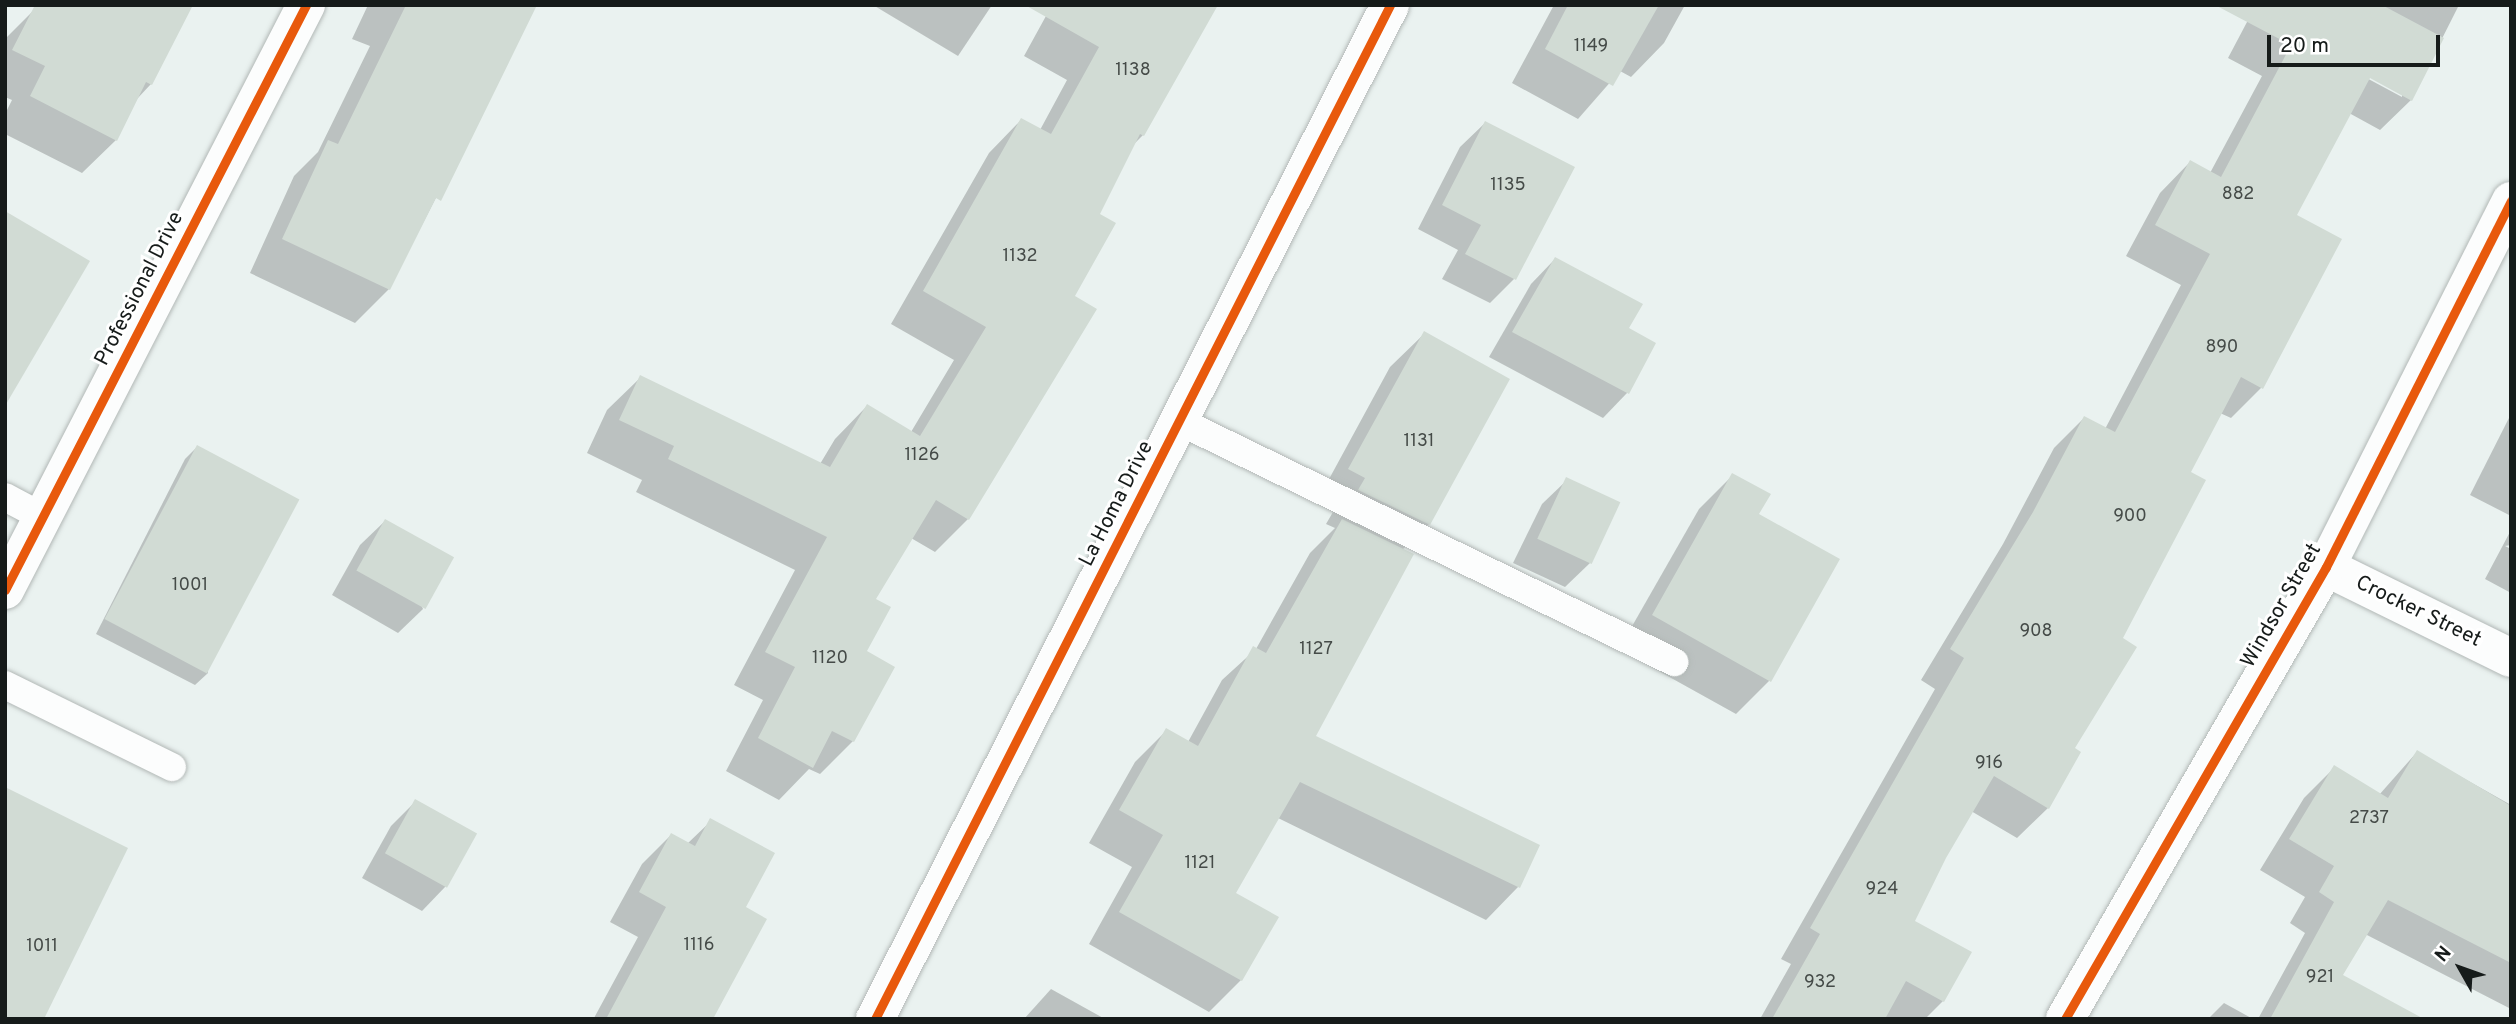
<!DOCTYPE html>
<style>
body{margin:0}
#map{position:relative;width:2516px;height:1024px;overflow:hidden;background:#eaf2f0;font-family:Overpass,sans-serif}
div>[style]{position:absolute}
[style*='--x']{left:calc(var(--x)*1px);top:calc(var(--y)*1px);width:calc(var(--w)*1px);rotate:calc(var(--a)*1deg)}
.shadow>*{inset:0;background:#0003}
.building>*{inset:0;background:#d1dbd4;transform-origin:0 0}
.roads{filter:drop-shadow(0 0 2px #b2b8b6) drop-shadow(0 0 2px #b2b8b6)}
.service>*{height:28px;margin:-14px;padding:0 14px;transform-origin:14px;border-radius:14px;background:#fcfdfd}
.minor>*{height:38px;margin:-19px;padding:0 19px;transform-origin:19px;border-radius:19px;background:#fcfdfd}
.cycleway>*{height:9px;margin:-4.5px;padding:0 4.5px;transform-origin:4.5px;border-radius:4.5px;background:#e8590c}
span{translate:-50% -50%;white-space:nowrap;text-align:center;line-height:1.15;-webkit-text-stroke:6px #fff;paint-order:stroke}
.number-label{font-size:18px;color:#454b48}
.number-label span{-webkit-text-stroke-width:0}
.street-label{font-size:21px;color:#161b1a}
.frame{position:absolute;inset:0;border:7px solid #161b1a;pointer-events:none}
.north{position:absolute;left:2425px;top:933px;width:70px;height:70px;-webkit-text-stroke:5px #fff;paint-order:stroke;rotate:310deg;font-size:19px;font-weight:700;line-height:28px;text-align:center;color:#161b1a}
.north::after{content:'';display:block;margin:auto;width:24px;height:32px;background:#161b1a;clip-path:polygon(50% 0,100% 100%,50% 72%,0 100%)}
.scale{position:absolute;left:2267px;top:35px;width:173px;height:32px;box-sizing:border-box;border:4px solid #161b1a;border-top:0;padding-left:9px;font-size:21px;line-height:24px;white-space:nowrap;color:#161b1a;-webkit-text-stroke:5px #fff;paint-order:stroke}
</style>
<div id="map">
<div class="shadow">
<i style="clip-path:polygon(368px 5px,535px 5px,389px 289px,355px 323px,250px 273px,294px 176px,318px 152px,370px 46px,352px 39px)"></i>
<i style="clip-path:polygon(873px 5px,992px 5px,958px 56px)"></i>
<i style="clip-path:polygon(1052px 5px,1216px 5px,1143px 135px,1133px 145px,1098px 215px,1072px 297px,968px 519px,935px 552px,911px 538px,874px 600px,853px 741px,820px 774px,809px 769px,779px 800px,726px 771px,763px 700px,734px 685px,795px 570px,636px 492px,642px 480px,587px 453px,607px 410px,640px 378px,820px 464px,835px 439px,867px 406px,911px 432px,954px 360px,891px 324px,989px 153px,1021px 120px,1040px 130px,1067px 80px,1024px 56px)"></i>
<i style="clip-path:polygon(1554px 5px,1685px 5px,1664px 43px,1631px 77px,1620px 71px,1578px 119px,1512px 83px)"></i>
<i style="clip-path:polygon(evenodd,2256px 5px,2459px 5px,2411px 100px,2380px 130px,2349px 113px,2295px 216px,2261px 388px,2231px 418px,2220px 413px,2189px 473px,2048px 808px,2017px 838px,1971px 811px,1944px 857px,1913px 922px,1943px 1001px,1925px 1019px,1760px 1019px,1791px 964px,1781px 959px,1935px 689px,1921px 680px,2003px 544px,2054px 448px,2084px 418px,2105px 429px,2181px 285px,2126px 256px,2160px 193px,2190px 162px,2210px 173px,2262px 76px,2228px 58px,2256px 5px,2363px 72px,2402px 93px,2402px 97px,2361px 75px,2363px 72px)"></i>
<i style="clip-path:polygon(33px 11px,151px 84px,136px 100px,116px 140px,82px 173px,5px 134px,5px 114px,12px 100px,5px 97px,5px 39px)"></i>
<i style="clip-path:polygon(1485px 123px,1514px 279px,1490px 303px,1442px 279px,1458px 250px,1418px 229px,1460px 147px)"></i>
<i style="clip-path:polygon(1555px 259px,1626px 329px,1627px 393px,1603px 418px,1489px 357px,1531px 284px)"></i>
<i style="clip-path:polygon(1424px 334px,1429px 524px,1402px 550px,1314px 737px,1538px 845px,1518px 887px,1486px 920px,1278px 818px,1234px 893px,1241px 980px,1209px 1012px,1089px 944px,1132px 867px,1089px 843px,1135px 762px,1167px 730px,1188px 742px,1222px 680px,1256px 649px,1310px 553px,1335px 528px,1326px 524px,1333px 512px,1316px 503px,1390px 367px)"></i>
<i style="clip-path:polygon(2511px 414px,2511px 516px,2470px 495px)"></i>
<i style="clip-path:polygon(197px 447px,208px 673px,195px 685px,96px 634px,185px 459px)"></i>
<i style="clip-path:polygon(1733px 475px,1757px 514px,1769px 681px,1736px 714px,1619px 649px,1699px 509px)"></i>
<i style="clip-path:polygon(1567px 480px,1590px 563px,1565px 587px,1513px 563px,1542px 504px)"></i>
<i style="clip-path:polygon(385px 521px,423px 609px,398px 633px,332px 595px,360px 545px)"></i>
<i style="clip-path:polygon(2511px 530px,2511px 545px,2505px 546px,2511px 549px,2511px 593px,2485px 579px)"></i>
<i style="clip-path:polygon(2417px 752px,2511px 805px,2511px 1009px,2365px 934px,2340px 976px,2378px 1019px,2258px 1019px,2305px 933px,2290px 923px,2305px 897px,2260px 870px,2304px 798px,2334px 768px,2379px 795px)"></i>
<i style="clip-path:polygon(416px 801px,474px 834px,446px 886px,422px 911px,362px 878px,391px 826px)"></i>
<i style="clip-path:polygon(711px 821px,743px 908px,710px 1019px,586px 1019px,594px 1018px,638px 937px,610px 922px,642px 864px,671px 835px,687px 844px)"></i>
<i style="clip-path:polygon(1051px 989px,1105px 1019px,1024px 1019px)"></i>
<i style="clip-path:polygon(2224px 1003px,2253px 1019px,2208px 1019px)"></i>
</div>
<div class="building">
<i style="clip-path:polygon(35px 5px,193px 5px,152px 85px,146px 82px,117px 141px,30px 96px,45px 66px,12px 50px)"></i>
<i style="clip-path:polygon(406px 5px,537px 5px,441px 201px,436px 198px,390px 290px,282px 239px,328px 140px,338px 144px)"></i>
<i style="clip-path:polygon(1025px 5px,1218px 5px,1144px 136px,1140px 134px,1100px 214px,1116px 223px,1075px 296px,1097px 309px,969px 520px,936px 500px,876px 599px,891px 607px,867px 651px,895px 667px,854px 742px,832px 731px,813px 768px,758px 738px,795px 667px,765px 652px,827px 537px,668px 459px,674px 446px,619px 420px,640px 375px,830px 467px,867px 404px,920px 436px,986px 327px,923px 291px,1021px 118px,1051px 134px,1099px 47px)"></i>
<i style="clip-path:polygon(1568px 5px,1659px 5px,1613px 86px,1545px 49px)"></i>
<i style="clip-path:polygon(2215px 5px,2382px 5px,2444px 38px,2412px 101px,2370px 78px,2297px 215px,2342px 239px,2263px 389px,2241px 377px,2191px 472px,2206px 480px,2123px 638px,2137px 647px,2075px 748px,2081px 752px,2049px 809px,1994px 776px,1946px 858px,1915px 921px,1972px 952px,1944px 1002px,1906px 981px,1885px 1019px,1772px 1019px,1820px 934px,1810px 928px,1964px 658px,1950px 649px,2033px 512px,2084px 416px,2115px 432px,2210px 254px,2155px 225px,2190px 160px,2221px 177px,2291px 45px)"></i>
<i style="clip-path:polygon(1485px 121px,1575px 167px,1516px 280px,1465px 254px,1481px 225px,1442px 205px)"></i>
<i style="clip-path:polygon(5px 211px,90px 261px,5px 406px)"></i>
<i style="clip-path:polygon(1555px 257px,1643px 304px,1629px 328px,1656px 343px,1629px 394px,1512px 332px)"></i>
<i style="clip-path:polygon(1424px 331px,1510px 379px,1430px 525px,1358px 490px,1365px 478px,1348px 469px)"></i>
<i style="left:197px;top:445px;width:116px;height:197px;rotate:28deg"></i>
<i style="clip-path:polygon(1732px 473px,1771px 494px,1759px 514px,1840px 559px,1771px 682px,1652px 615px)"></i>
<i style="left:1566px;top:477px;width:60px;height:68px;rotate:25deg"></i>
<i style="left:385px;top:519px;width:79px;height:59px;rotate:29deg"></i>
<i style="clip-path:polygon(1342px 519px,1414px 554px,1316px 736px,1540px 845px,1520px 888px,1300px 782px,1236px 893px,1279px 917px,1242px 981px,1119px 912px,1163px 835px,1119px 810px,1166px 728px,1198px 746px,1253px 646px,1266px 653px)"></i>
<i style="clip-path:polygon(2417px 750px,2511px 806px,2511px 963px,2388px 900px,2343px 975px,2424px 1019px,2270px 1019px,2334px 902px,2319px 892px,2334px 866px,2289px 839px,2334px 765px,2388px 798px)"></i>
<i style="clip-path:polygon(5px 787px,128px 848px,44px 1019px,5px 1019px)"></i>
<i style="left:415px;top:799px;width:71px;height:62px;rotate:29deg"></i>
<i style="clip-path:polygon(710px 818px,775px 853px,746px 907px,767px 919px,713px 1019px,606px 1019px,666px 907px,639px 892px,671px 833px,695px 846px)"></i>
</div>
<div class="roads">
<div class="service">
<i style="--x:1179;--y:421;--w:551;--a:25.96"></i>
<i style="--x:5;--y:497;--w:43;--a:27.8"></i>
<i style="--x:5;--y:685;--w:186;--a:26.2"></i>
</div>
<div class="minor">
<i style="--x:2326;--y:567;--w:206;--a:26.2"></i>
<i style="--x:5;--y:590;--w:658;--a:-62.77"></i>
<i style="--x:875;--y:1019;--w:1137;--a:-63.07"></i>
<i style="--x:2065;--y:1019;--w:522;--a:-60"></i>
<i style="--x:2326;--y:567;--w:410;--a:-63.2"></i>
</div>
</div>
<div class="cycleway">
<i style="--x:5;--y:590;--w:658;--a:-62.77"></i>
<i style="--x:875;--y:1019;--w:1137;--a:-63.07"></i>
<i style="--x:2065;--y:1019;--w:522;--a:-60"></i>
<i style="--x:2326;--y:567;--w:410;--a:-63.2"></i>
</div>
<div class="number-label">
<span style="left:1591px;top:47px">1149</span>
<span style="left:1133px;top:71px">1138</span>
<span style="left:1508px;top:186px">1135</span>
<span style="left:2238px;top:195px">882</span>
<span style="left:1020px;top:257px">1132</span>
<span style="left:2222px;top:348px">890</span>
<span style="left:1419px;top:442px">1131</span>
<span style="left:922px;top:456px">1126</span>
<span style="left:2130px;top:517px">900</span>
<span style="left:190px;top:586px">1001</span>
<span style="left:2036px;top:632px">908</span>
<span style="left:1316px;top:650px">1127</span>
<span style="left:830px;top:659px">1120</span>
<span style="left:1989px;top:764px">916</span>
<span style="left:2369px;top:819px">2737</span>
<span style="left:1200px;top:864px">1121</span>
<span style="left:1882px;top:890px">924</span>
<span style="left:699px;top:946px">1116</span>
<span style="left:42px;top:947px">1011</span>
<span style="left:2320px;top:978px">921</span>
<span style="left:1820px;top:983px">932</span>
</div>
<div class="street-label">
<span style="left:140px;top:289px;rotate:-63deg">Professional Drive</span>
<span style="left:1117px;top:504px;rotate:-63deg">La Homa Drive</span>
<span style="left:2282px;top:606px;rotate:-60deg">Windsor Street</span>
<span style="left:2418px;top:612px;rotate:26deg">Crocker Street</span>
</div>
<div class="frame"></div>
<div class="north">N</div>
<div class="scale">20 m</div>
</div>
